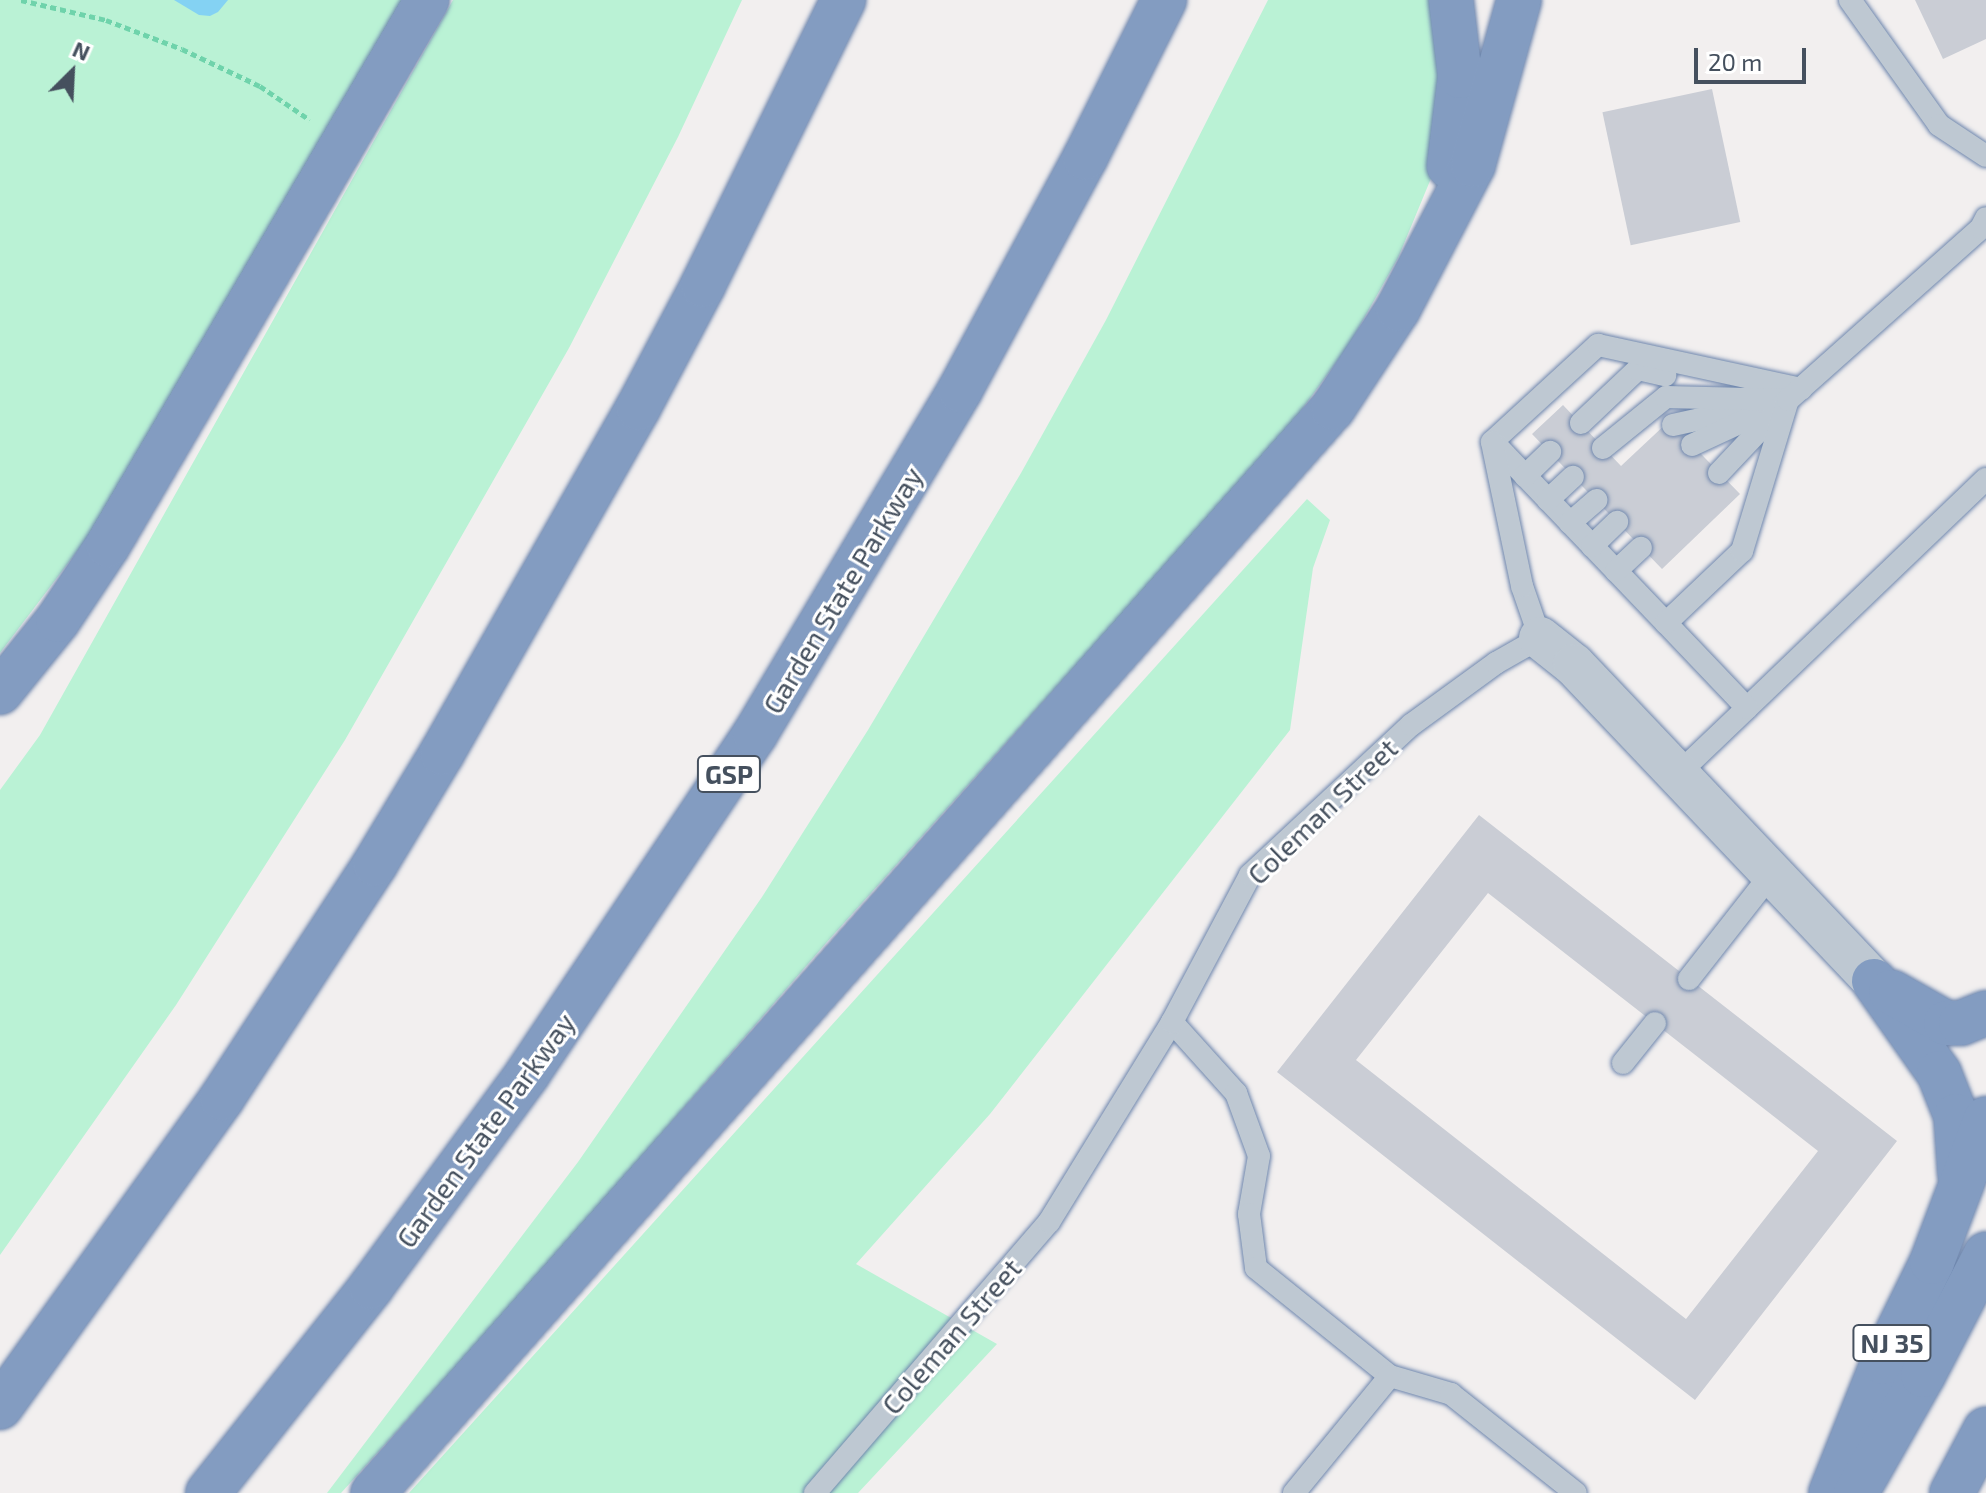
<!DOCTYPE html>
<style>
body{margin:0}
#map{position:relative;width:1986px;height:1493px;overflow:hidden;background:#f2efef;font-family:"Exo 2",sans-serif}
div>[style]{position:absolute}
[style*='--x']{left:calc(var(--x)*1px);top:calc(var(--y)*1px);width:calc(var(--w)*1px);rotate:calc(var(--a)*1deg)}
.green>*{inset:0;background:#baf2d5}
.water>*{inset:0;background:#84d2f3}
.building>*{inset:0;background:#cacdd5;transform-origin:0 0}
.path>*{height:5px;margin-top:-2.5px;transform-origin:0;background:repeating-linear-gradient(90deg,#6fd3ab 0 6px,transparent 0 10px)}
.roads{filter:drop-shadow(0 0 2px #6e86ad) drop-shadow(0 0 2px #6e86ad)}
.lane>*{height:22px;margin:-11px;padding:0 11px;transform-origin:11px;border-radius:11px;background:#bec8d2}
.street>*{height:42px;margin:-21px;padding:0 21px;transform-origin:21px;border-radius:21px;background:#bec8d2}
.highway>*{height:44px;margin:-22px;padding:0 22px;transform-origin:22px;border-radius:22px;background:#839cc1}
span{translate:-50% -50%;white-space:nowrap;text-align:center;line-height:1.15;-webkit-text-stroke:6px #fff;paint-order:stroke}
.shield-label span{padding:2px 6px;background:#fff;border:2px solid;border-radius:6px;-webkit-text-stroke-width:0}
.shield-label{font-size:26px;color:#45505e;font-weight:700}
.street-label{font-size:28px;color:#45505e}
.north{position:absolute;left:32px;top:32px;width:80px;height:80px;-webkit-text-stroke:6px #fff;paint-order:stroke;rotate:24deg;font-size:22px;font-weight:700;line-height:32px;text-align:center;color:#45505e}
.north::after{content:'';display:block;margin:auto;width:28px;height:36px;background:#45505e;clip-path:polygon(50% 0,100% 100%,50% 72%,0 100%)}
.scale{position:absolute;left:1694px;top:48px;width:112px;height:36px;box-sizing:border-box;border:4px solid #45505e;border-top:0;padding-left:10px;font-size:24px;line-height:28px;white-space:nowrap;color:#45505e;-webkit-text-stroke:6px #fff;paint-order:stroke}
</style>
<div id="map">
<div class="green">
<i style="clip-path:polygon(0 0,403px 0,91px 533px,0 653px)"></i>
<i style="clip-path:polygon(453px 0,742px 0,678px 137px,569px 348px,345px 740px,176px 1005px,0 1255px,0 790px,40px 735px)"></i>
<i style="clip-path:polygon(1268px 0,1434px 0,1443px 51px,1432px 176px,1398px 258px,1349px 345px,1284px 434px,827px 942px,549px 1264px,341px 1493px,327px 1493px,578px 1162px,762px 897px,868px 730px,1021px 473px,1106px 320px)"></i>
<i style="clip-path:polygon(1307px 499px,1330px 520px,1313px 568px,1290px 730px,990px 1114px,856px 1264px,997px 1344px,858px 1493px,409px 1493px)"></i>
</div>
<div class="water">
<i style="clip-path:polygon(174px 0,228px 0,218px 12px,210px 16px,199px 15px)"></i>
</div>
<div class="building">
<i style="clip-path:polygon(1915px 0,1986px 0,1986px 39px,1943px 59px)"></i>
<i style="left:1712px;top:89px;width:136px;height:112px;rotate:78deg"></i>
<i style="clip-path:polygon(1563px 405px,1621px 466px,1669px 421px,1740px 494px,1662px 569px,1532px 434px)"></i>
<i style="clip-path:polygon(evenodd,1479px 815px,1897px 1141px,1695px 1400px,1277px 1072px,1479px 815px,1488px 893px,1818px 1151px,1686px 1319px,1356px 1060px,1488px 893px)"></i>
</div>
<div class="path">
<i style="--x:21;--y:0;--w:87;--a:13.2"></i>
<i style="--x:106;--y:20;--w:81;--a:20.9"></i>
<i style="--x:182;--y:49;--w:86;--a:25.4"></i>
<i style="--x:260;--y:86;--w:60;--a:34.2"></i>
</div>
<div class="roads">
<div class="lane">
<i style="--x:1850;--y:0;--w:153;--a:54.5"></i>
<i style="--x:1939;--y:125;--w:56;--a:33.4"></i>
<i style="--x:1581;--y:423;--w:79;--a:-43.5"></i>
<i style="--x:1638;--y:369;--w:28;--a:13"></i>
<i style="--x:1673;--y:425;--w:84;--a:-12.4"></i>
<i style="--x:1492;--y:442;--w:144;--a:-42.5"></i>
<i style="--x:1598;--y:345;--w:208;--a:12.2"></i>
<i style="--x:1493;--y:442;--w:250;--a:46.3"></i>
<i style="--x:1692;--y:445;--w:64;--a:-25"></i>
<i style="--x:1603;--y:448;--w:81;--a:-39"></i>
<i style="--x:1666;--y:397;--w:122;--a:1.4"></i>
<i style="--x:1719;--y:473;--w:95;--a:-46.7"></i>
<i style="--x:1525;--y:476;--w:35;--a:-44"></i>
<i style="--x:1548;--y:500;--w:34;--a:-43"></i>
<i style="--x:1570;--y:523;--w:35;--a:-41"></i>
<i style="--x:1592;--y:546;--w:35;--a:-44"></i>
<i style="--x:1616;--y:571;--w:34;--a:-43"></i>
<i style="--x:1747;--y:708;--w:331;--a:-43.8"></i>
<i style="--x:1678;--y:774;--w:95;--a:-43.7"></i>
<i style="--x:1747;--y:708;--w:117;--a:-133.6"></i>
<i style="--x:1666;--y:623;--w:105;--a:-43.5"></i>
<i style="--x:1742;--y:551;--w:158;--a:-73.1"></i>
<i style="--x:1788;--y:400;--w:259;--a:-41.7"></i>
<i style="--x:1981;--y:228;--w:11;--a:-63"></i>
<i style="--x:1689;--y:979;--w:135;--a:-51.9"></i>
<i style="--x:1172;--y:1022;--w:96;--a:48"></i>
<i style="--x:1236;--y:1093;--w:67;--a:69.9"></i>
<i style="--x:1259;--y:1156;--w:59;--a:99.8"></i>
<i style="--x:1249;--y:1214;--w:54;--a:82.6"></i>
<i style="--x:1256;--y:1268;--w:172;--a:38.9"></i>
<i style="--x:1390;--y:1376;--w:64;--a:16.4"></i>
<i style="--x:1451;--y:1394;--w:159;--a:38.4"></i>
<i style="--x:1623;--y:1063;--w:51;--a:-51.3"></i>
<i style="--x:815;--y:1493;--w:358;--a:-49.2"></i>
<i style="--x:1049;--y:1222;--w:235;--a:-58.4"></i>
<i style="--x:1172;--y:1022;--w:166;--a:-62"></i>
<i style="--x:1250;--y:875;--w:220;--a:-43"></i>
<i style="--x:1411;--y:725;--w:105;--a:-36.1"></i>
<i style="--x:1496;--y:663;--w:51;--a:-29.6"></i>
<i style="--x:1540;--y:638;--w:55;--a:-109.1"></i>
<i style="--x:1522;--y:586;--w:147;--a:-101.8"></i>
<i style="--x:1294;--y:1493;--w:151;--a:-50.6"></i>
</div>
<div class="street">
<i style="--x:1540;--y:638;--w:43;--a:38.5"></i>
<i style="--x:1574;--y:665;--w:436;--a:46.5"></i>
</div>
<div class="highway">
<i style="--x:1449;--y:166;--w:91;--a:-83"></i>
<i style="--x:1460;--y:76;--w:77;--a:-96.8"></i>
<i style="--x:0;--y:692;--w:92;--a:-51.1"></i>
<i style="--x:58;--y:620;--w:90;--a:-56.3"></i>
<i style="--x:108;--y:545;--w:631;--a:-59.66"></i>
<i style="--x:1874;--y:981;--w:113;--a:54.8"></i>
<i style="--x:1939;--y:1073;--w:46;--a:68.4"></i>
<i style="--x:1956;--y:1116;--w:58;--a:86.1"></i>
<i style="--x:1891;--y:992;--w:63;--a:29.4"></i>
<i style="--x:1946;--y:1023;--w:15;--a:0"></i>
<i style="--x:1961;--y:1023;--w:27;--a:-22"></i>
<i style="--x:0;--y:1407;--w:380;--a:-54.3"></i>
<i style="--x:222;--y:1098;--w:280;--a:-56.8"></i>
<i style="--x:375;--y:864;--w:130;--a:-58.9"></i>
<i style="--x:442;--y:753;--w:397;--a:-60.4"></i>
<i style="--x:638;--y:408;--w:139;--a:-62.1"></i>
<i style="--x:703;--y:285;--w:318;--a:-63.8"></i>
<i style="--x:208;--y:1493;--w:263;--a:-51.6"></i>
<i style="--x:371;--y:1287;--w:265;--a:-53.7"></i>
<i style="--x:528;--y:1073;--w:408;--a:-56.2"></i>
<i style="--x:755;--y:734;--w:400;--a:-59.2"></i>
<i style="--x:960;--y:390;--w:264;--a:-61.7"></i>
<i style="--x:1085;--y:158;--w:177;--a:-63.4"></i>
<i style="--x:373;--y:1493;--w:1449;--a:-48.5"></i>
<i style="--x:1333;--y:408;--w:118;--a:-56.7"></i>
<i style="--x:1398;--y:309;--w:162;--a:-62.5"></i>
<i style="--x:1473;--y:165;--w:171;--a:-74.4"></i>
<i style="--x:1831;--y:1493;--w:141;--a:-68.3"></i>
<i style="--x:1883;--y:1362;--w:111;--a:-63.9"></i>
<i style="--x:1932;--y:1262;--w:153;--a:-69.3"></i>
<i style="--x:1856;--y:1493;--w:136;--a:-60.4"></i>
<i style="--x:1923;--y:1375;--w:136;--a:-62.5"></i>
<i style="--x:1952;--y:1493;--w:72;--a:-62"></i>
</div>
</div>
<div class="shield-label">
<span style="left:729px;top:774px">GSP</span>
<span style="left:1892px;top:1343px">NJ 35</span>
</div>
<div class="street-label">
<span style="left:842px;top:590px;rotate:-59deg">Garden State Parkway</span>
<span style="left:1322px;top:811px;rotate:-44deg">Coleman Street</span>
<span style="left:485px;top:1130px;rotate:-54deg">Garden State Parkway</span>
<span style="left:951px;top:1336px;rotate:-49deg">Coleman Street</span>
</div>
<div class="north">N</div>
<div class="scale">20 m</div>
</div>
